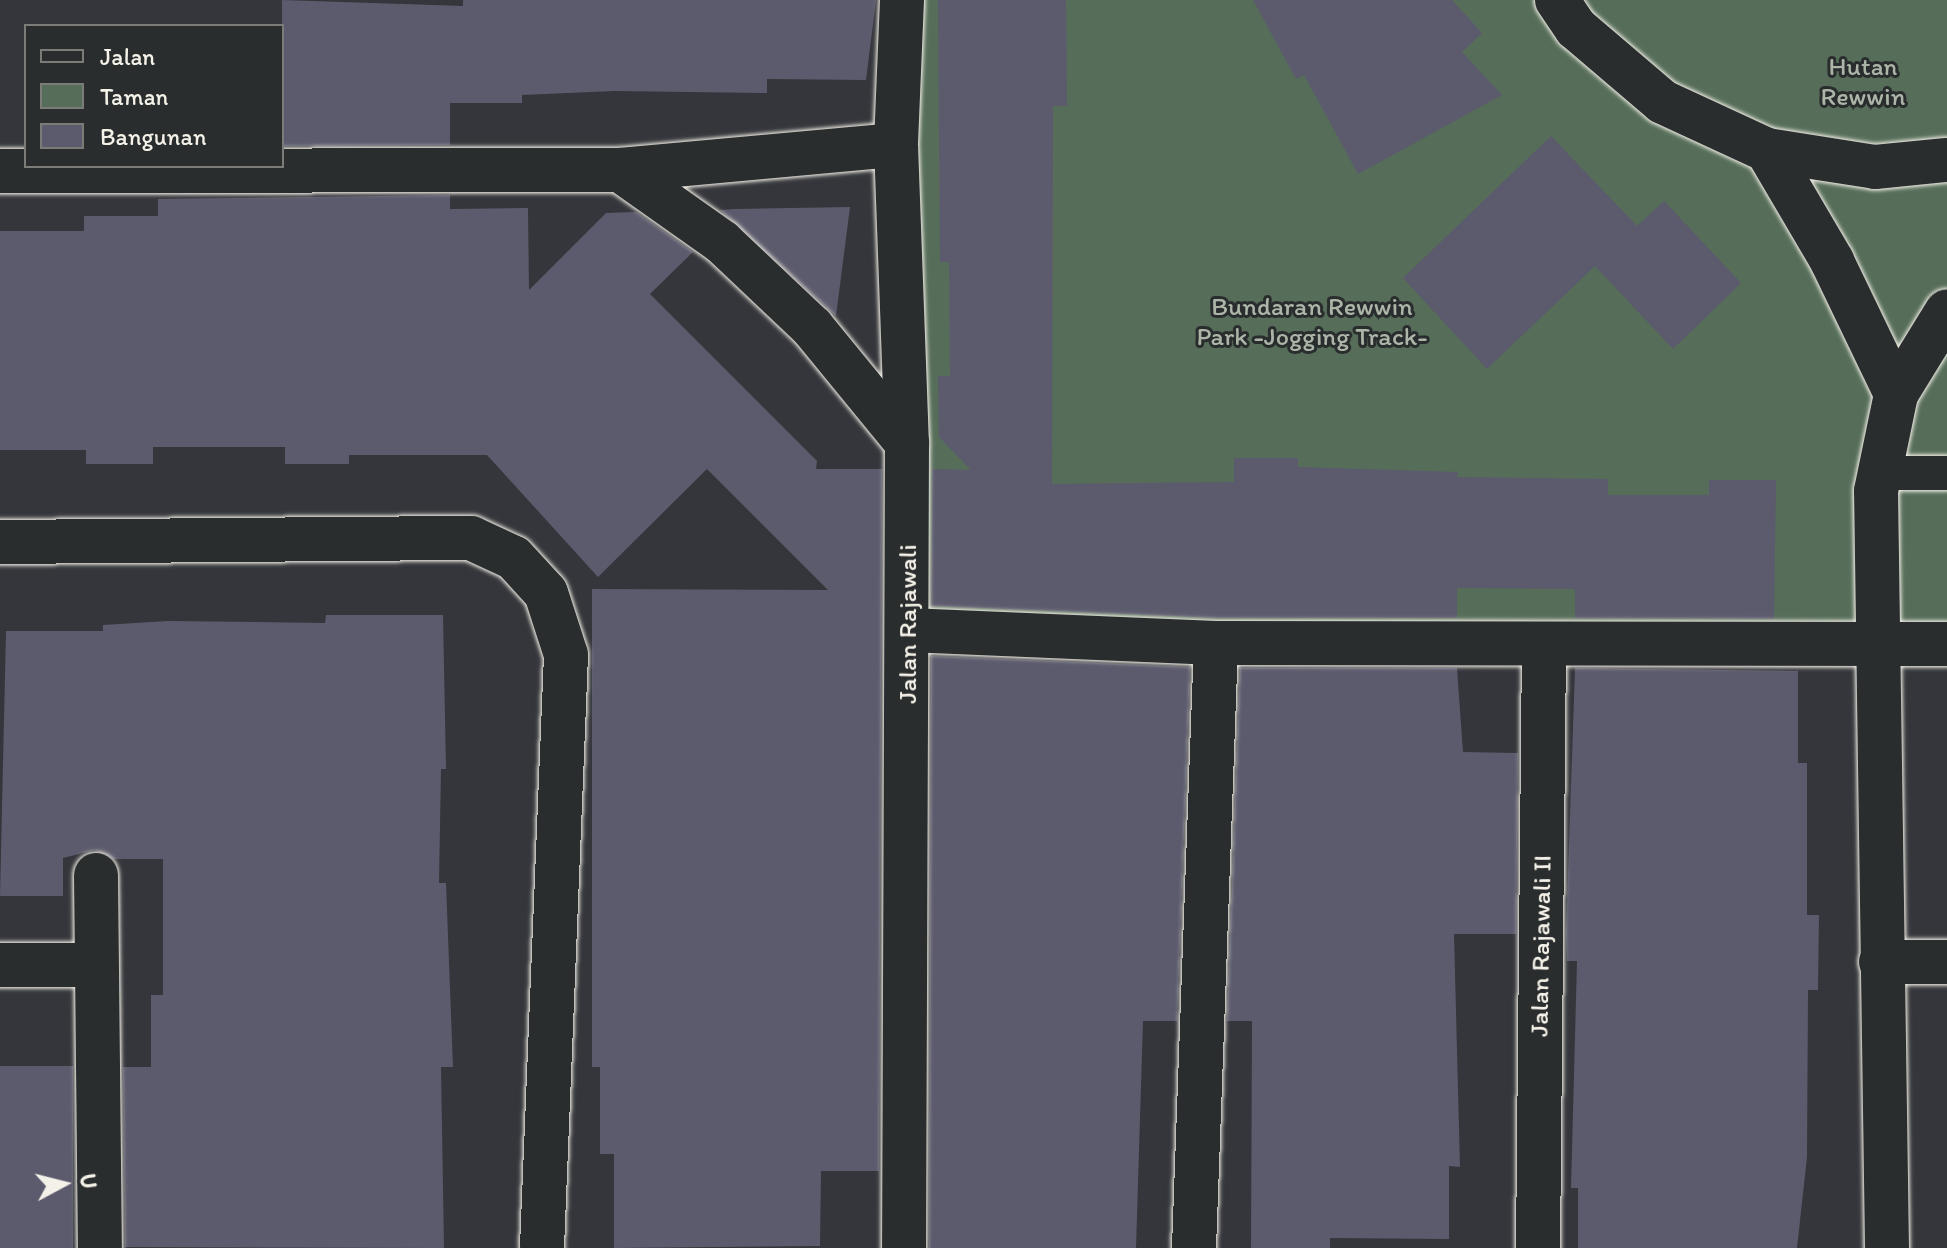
<!DOCTYPE html>
<style>
body{margin:0}
#map{position:relative;width:1947px;height:1248px;overflow:hidden;background:#34363b;font-family:Itim,sans-serif}
div>[style]{position:absolute}
[style*='--x']{left:calc(var(--x)*1px);top:calc(var(--y)*1px);width:calc(var(--w)*1px);rotate:calc(var(--a)*1deg)}
.green>*{inset:0;background:#556d59;transform-origin:0 0}
.building>*{inset:0;background:#5c5b6d;transform-origin:0 0}
.roads{filter:drop-shadow(0 0 2px #f4f1e8) drop-shadow(0 0 2px #f4f1e8)}
.lane>*{height:34px;margin:-17px;padding:0 17px;transform-origin:17px;border-radius:17px;background:#2a2d2e}
.street>*{height:44px;margin:-22px;padding:0 22px;transform-origin:22px;border-radius:22px;background:#2a2d2e}
span{translate:-50% -50%;white-space:nowrap;text-align:center;line-height:1.15;-webkit-text-stroke:6px #2a2d2e;paint-order:stroke}
.park-label{font-size:26px;color:#acb6a8}
.street-label{font-size:26px;color:#f4f1e8}
.legend{position:absolute;left:24px;top:24px;width:260px;height:144px;box-sizing:border-box;background:#2a2d2e;border:2px solid #7b7b78;margin:0;padding:10px 14px;list-style:none;font-size:24px;color:#f4f1e8}
.legend li{display:flex;align-items:center;gap:16px;height:40px}
.legend b{width:40px;border:2px solid #7b7b78}
.north{position:absolute;left:24px;top:1144px;width:80px;height:80px;-webkit-text-stroke:6px #2a2d2e;paint-order:stroke;rotate:83deg;font-size:22px;font-weight:700;line-height:32px;text-align:center;color:#f4f1e8}
.north::after{content:'';display:block;margin:auto;width:28px;height:36px;background:#f4f1e8;clip-path:polygon(50% 0,100% 100%,50% 72%,0 100%)}
</style>
<div id="map">
<div class="green">
<i style="left:899px;top:0;width:1048px;height:630px"></i>
</div>
<div class="building">
<i style="clip-path:polygon(282px 0,463px 6px,463px 0,876px 0,866px 80px,767px 79px,767px 93px,614px 91px,522px 95px,522px 103px,450px 103px,450px 145px,282px 146px)"></i>
<i style="clip-path:polygon(938px 0,1066px 0,1067px 106px,1053px 106px,1052px 484px,1234px 482px,1234px 458px,1298px 458px,1298px 467px,1458px 472px,1457px 477px,1608px 479px,1608px 495px,1709px 495px,1709px 480px,1776px 480px,1774px 619px,1575px 618px,1575px 589px,1457px 588px,1457px 618px,1217px 618px,931px 606px,932px 469px,971px 470px,939px 437px,938px 376px,950px 376px,949px 262px,940px 262px)"></i>
<i style="clip-path:polygon(1253px 0,1452px 0,1482px 33px,1462px 52px,1502px 95px,1358px 174px,1304px 75px,1296px 79px)"></i>
<i style="clip-path:polygon(1551px 136px,1637px 226px,1664px 201px,1741px 283px,1673px 349px,1595px 266px,1487px 369px,1403px 278px)"></i>
<i style="clip-path:polygon(450px 195px,450px 209px,528px 208px,529px 290px,606px 213px,636px 212px,693px 252px,650px 294px,817px 461px,816px 469px,882px 469px,879px 1171px,821px 1171px,820px 1246px,614px 1248px,614px 1154px,600px 1154px,600px 1067px,592px 1067px,592px 589px,828px 590px,707px 469px,598px 577px,487px 455px,349px 455px,349px 464px,285px 464px,285px 447px,153px 447px,153px 464px,86px 464px,86px 450px,0 450px,0 231px,84px 231px,84px 216px,158px 216px,158px 199px)"></i>
<i style="clip-path:polygon(850px 207px,836px 316px,720px 210px,735px 209px)"></i>
<i style="clip-path:polygon(326px 615px,443px 615px,446px 769px,441px 769px,439px 883px,446px 883px,453px 1067px,441px 1067px,444px 1248px,125px 1247px,123px 1067px,151px 1067px,151px 995px,163px 995px,163px 859px,114px 859px,95px 850px,63px 858px,63px 896px,0 896px,6px 631px,103px 631px,103px 625px,168px 621px,325px 623px)"></i>
<i style="clip-path:polygon(931px 656px,1190px 667px,1177px 1021px,1143px 1021px,1136px 1248px,929px 1248px)"></i>
<i style="clip-path:polygon(1240px 668px,1457px 668px,1463px 752px,1518px 753px,1516px 934px,1454px 934px,1460px 1167px,1449px 1166px,1449px 1239px,1330px 1238px,1330px 1248px,1251px 1248px,1252px 1021px,1227px 1021px)"></i>
<i style="clip-path:polygon(1575px 668px,1798px 671px,1798px 763px,1807px 763px,1807px 915px,1819px 915px,1818px 990px,1808px 990px,1807px 1157px,1797px 1248px,1578px 1248px,1578px 1188px,1571px 1188px,1577px 961px,1567px 961px,1566px 934px)"></i>
<i style="left:0;top:1066px;width:73px;height:182px"></i>
</div>
<div class="roads">
<div class="lane">
<i style="--x:1880;--y:473;--w:67;--a:0"></i>
</div>
<div class="street">
<i style="--x:902;--y:0;--w:145;--a:92.4"></i>
<i style="--x:896;--y:145;--w:298;--a:87.9"></i>
<i style="--x:907;--y:443;--w:805;--a:90.21"></i>
<i style="--x:1557;--y:0;--w:34;--a:56"></i>
<i style="--x:1576;--y:28;--w:114;--a:40.4"></i>
<i style="--x:1663;--y:102;--w:115;--a:24.8"></i>
<i style="--x:1767;--y:150;--w:109;--a:8.9"></i>
<i style="--x:1875;--y:167;--w:72;--a:-5.6"></i>
<i style="--x:1767;--y:150;--w:129;--a:59.6"></i>
<i style="--x:1832;--y:261;--w:148;--a:64.3"></i>
<i style="--x:620;--y:170;--w:125;--a:35.2"></i>
<i style="--x:722;--y:242;--w:124;--a:43.4"></i>
<i style="--x:812;--y:327;--w:150;--a:50.7"></i>
<i style="--x:0;--y:171;--w:620;--a:-0.09"></i>
<i style="--x:620;--y:170;--w:277;--a:-5.2"></i>
<i style="--x:0;--y:542;--w:471;--a:-0.5"></i>
<i style="--x:471;--y:538;--w:47;--a:24.9"></i>
<i style="--x:514;--y:558;--w:47;--a:47.6"></i>
<i style="--x:546;--y:593;--w:65;--a:72.1"></i>
<i style="--x:566;--y:655;--w:593;--a:92.32"></i>
<i style="--x:908;--y:630;--w:308;--a:2.4"></i>
<i style="--x:1216;--y:643;--w:731;--a:0.08"></i>
<i style="--x:96;--y:875;--w:373;--a:89.4"></i>
<i style="--x:1881;--y:962;--w:66;--a:0"></i>
<i style="--x:0;--y:965;--w:94;--a:0"></i>
<i style="--x:1194;--y:1248;--w:605;--a:-87.92"></i>
<i style="--x:1538;--y:1248;--w:604;--a:-89.43"></i>
<i style="--x:1887;--y:1248;--w:757;--a:-90.83"></i>
<i style="--x:1876;--y:491;--w:99;--a:-78.3"></i>
<i style="--x:1896;--y:394;--w:97;--a:-58.4"></i>
</div>
</div>
<div class="park-label">
<span style="left:1863px;top:82px">Hutan<br>Rewwin</span>
<span style="left:1312px;top:322px">Bundaran Rewwin<br>Park -Jogging Track-</span>
</div>
<div class="street-label">
<span style="left:908px;top:624px;rotate:-90deg">Jalan Rajawali</span>
<span style="left:1541px;top:946px;rotate:-89deg">Jalan Rajawali II</span>
</div>
<ul class="legend">
<li><b style="height:10px;background:#2a2d2e"></b>Jalan</li>
<li><b style="height:22px;background:#556d59"></b>Taman</li>
<li><b style="height:22px;background:#5c5b6d"></b>Bangunan</li>
</ul>
<div class="north">U</div>
</div>
